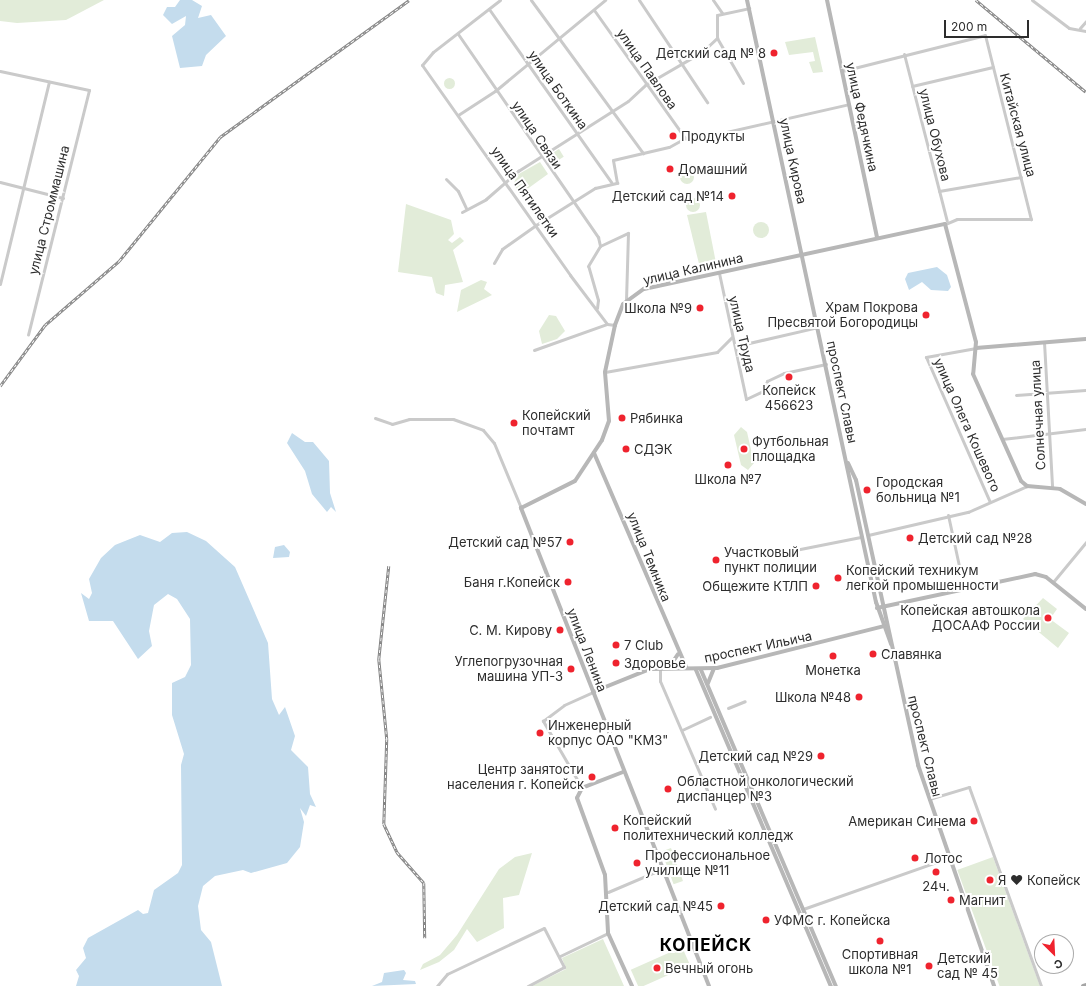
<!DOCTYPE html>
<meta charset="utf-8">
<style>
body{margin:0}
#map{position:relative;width:1086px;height:986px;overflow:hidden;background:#fff;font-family:Inter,sans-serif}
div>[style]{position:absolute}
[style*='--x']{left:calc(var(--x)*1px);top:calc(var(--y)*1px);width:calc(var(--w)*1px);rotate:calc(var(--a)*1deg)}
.green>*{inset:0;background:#e2ecd9;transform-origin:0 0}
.round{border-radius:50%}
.water>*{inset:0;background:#c4dced}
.street>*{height:3px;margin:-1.5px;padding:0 1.5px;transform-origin:1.5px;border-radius:1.5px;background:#cacaca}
.secondary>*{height:4px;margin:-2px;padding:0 2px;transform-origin:2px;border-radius:2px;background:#b7b7b7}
.primary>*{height:4.5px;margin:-2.25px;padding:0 2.25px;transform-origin:2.25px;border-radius:2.25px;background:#a5a5a5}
.rail>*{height:2.5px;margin-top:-1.25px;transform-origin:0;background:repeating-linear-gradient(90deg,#fff 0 3px,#828282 0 6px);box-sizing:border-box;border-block:1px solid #828282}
.dots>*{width:11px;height:11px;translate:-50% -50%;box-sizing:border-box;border:2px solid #fff;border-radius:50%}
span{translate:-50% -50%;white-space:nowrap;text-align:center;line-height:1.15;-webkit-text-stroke:4px #fff;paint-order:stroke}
.poi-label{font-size:13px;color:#2d2d2d}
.right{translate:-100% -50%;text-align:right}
.left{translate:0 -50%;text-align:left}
.street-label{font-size:13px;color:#2d2d2d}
.district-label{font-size:17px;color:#000;font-weight:700;letter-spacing:1px}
.north{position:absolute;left:1034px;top:934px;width:40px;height:40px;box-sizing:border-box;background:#fff;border:1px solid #ababab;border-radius:50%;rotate:156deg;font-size:11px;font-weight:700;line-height:16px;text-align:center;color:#2d2d2d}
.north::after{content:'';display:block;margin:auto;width:14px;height:18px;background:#ef232e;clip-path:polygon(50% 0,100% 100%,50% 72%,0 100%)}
.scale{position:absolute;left:944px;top:20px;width:85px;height:18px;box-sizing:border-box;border:2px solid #2d2d2d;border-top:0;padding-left:5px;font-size:12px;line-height:14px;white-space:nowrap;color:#2d2d2d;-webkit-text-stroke:3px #fff;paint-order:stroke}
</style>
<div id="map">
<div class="green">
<i style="clip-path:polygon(0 0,104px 0,66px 20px,17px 23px,0 21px)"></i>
<i style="clip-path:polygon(815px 37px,823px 72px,813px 73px,809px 62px,815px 61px,813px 52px,789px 55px,785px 42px)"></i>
<i class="round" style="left:443.5px;top:77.5px;width:11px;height:11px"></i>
<i style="left:559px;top:149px;width:9px;height:18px;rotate:58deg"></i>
<i style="clip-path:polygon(540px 162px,548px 174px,519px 195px,514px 183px,517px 175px)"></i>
<i class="round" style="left:680px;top:170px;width:14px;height:14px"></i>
<i class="round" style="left:686px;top:198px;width:14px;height:14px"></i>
<i style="clip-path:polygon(406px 204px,451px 220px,454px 234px,448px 240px,452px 243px,460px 237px,464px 241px,453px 250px,463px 282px,445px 285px,444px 296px,436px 293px,432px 277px,398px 272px)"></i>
<i style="clip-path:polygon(706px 212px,717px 268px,701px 272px,687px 215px)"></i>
<i class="round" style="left:753px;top:222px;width:16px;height:16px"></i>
<i style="clip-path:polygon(481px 280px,487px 282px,484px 289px,492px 295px,457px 312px,461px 290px)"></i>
<i style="clip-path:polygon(549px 315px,556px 316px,565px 331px,557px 339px,542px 344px,539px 331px)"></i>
<i style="clip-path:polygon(741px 427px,747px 432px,754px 463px,748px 470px,741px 465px,734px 435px)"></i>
<i style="clip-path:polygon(1043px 598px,1057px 609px,1050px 619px,1069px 633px,1058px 648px,1023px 619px)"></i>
<i style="left:671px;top:848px;width:35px;height:10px;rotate:70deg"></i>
<i style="clip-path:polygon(532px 853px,519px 895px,503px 898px,504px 928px,477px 942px,467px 929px,454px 950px,439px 962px,420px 970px,423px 964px,440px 955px,457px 935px,499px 869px,515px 857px)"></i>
<i style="left:993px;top:857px;width:137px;height:38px;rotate:70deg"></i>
<i style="clip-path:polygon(603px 939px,624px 986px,532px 986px,566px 969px,562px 958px)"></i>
<i style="left:682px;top:947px;width:20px;height:56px;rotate:66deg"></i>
</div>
<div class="water">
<i style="clip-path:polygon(180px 0,192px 0,202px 6px,198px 18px,211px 15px,226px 36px,206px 55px,202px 66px,180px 68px,172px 36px,185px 25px,186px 16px,172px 24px,163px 15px,167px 7px,175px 7px)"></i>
<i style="clip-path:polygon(937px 267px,947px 275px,951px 287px,948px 291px,931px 290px,922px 282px,909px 290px,905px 279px,908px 273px)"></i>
<i style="clip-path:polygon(292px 433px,305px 442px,313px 442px,329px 461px,330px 493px,336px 512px,331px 507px,327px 512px,312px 494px,305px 471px,287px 443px)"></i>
<i style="clip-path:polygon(187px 532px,206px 541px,235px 567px,268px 643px,272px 699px,279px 715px,285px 707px,295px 736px,291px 750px,308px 767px,310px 794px,316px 807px,310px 805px,306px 816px,300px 808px,304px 822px,300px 847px,287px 863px,251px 873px,243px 870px,215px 876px,203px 886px,198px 906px,201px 930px,211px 942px,222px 986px,76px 986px,79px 976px,76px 970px,86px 958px,83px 948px,88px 938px,138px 910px,143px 914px,148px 913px,154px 890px,178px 873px,182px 865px,181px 765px,184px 754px,172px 715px,172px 683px,185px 677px,191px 665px,190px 619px,177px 599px,168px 594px,154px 605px,149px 631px,152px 646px,138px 659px,113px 621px,89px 621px,81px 593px,89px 599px,92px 593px,89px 579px,101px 558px,115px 545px,140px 535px,160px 542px,172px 533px)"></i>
<i style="clip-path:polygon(284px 545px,290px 552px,289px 557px,273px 558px,275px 547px)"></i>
<i style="clip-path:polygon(404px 970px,406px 973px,403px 980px,415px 981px,416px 984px,372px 986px,382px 982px,384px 973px)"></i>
</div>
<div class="street">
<i style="--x:500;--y:0;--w:85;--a:142.2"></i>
<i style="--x:433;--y:52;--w:17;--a:130"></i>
<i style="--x:422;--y:65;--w:257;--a:54.8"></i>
<i style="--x:570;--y:275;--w:61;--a:52.9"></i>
<i style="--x:607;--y:324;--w:8;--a:7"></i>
<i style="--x:531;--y:0;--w:190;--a:53.8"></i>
<i style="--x:639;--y:0;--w:123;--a:56.3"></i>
<i style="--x:713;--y:0;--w:16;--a:55"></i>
<i style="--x:1032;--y:0;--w:46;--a:37.1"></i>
<i style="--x:1069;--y:28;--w:17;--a:10"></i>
<i style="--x:489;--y:9;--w:212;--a:54.8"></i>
<i style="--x:594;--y:10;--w:157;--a:54.6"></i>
<i style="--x:1080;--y:28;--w:9;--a:-49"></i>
<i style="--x:458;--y:34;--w:247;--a:55.4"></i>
<i style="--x:598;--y:237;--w:9;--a:77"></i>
<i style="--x:717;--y:38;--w:52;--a:60"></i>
<i style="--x:904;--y:54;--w:172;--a:75.6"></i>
<i style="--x:0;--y:71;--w:91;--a:12.1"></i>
<i style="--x:89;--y:90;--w:252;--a:104"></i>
<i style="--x:842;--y:71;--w:147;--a:-14.1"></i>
<i style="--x:985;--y:35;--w:190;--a:76"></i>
<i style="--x:1031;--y:219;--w:74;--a:180"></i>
<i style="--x:957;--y:219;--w:13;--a:157"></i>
<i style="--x:912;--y:86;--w:83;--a:-13.2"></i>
<i style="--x:458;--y:115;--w:44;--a:-33"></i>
<i style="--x:495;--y:91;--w:143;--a:-39.6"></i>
<i style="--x:446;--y:179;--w:17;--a:45"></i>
<i style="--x:458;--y:191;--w:19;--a:65"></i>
<i style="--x:0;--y:182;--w:65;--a:14.3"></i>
<i style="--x:939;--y:191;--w:83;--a:-9.7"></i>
<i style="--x:462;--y:212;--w:27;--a:-28"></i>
<i style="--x:486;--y:199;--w:43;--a:-41.2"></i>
<i style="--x:518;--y:171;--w:130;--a:-32.5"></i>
<i style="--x:628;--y:101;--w:23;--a:-43"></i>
<i style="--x:645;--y:85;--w:66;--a:-30.1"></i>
<i style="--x:702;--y:52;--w:21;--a:-43"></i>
<i style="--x:717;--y:38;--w:23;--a:-90"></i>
<i style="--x:717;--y:15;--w:33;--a:-12"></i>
<i style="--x:494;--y:263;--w:16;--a:-60"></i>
<i style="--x:502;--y:249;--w:42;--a:-35.2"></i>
<i style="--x:536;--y:225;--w:70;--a:-32.1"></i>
<i style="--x:595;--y:188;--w:23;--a:-13"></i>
<i style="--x:617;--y:183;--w:23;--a:-100"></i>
<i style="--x:613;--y:160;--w:57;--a:-13.1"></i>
<i style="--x:669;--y:147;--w:18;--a:-29"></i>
<i style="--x:685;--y:138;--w:6;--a:18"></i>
<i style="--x:691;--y:140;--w:162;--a:-12.8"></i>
<i style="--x:719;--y:273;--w:129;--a:77.9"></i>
<i style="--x:746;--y:399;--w:19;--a:-25"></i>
<i style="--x:763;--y:391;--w:11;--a:-68"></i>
<i style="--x:767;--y:381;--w:19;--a:-25"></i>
<i style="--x:784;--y:373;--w:43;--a:-12.1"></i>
<i style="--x:0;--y:284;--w:208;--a:-76.4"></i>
<i style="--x:597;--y:308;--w:8;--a:-83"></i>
<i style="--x:598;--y:300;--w:35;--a:-106"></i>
<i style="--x:588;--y:266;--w:23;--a:-59"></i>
<i style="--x:600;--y:246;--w:31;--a:-25"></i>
<i style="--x:628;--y:233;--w:67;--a:91.7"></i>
<i style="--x:1044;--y:342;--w:145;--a:86.8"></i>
<i style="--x:736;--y:346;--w:84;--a:-13"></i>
<i style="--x:976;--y:348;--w:51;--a:169.8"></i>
<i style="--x:926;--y:357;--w:158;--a:66.2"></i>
<i style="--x:534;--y:350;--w:77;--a:-19.6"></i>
<i style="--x:605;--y:372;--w:114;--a:-10.1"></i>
<i style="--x:717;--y:352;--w:21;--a:-45"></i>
<i style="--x:1016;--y:395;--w:70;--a:-4.1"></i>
<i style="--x:375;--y:418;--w:18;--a:19"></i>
<i style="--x:392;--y:424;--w:18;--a:-16"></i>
<i style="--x:409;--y:419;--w:44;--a:0"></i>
<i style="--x:453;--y:419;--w:32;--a:20"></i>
<i style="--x:483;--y:430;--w:17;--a:50"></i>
<i style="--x:494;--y:443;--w:70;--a:67.4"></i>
<i style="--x:1002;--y:439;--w:85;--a:-6.8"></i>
<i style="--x:948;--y:515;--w:76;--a:77.8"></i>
<i style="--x:868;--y:535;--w:103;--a:-13"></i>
<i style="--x:968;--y:512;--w:64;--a:-23.8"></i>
<i style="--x:790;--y:551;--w:72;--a:-11.2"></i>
<i style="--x:1053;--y:582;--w:52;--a:-50.5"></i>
<i style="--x:660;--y:667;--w:14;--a:90"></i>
<i style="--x:660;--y:681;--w:139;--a:66.7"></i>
<i style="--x:728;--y:708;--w:18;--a:-22"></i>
<i style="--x:682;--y:730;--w:31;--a:-25"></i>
<i style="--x:582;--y:788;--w:78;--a:-120.2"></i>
<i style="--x:543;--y:721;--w:26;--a:-37"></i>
<i style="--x:564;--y:705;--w:32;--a:-24"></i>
<i style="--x:929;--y:799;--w:42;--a:-16.7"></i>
<i style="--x:969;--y:787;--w:212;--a:70.1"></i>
<i style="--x:608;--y:892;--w:59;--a:-23.1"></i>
<i style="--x:803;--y:909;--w:154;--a:-19.4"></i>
<i style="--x:560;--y:956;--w:53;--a:-25.6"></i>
<i style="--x:437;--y:986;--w:16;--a:-50"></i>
<i style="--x:447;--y:974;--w:107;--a:-25.4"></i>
<i style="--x:544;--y:928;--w:44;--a:62.9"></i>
<i style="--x:564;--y:967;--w:41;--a:152.2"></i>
</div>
<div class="secondary">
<i style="--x:747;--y:0;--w:616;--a:77.91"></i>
<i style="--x:876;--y:602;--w:45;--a:70.3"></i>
<i style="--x:827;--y:0;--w:243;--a:78.1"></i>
<i style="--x:976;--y:348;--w:110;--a:-4.7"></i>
<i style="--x:594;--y:453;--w:233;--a:66.7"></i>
<i style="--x:848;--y:463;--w:19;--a:65"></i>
<i style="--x:856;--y:480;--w:292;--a:77.7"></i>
<i style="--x:918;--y:765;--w:234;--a:71"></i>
<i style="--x:877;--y:608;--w:162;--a:-12.1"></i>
<i style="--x:1035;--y:574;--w:11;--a:15"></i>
<i style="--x:1046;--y:577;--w:51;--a:38.7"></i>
<i style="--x:670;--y:666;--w:14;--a:-56"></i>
<i style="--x:696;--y:670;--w:344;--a:66.9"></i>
<i style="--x:701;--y:670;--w:344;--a:66.9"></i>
<i style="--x:708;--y:683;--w:16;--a:-68"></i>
<i style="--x:593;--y:692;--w:61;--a:-22"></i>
<i style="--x:650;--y:669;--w:67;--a:-0.9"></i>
<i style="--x:717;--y:668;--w:172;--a:-14.1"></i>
<i style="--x:623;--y:772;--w:44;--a:158.7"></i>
<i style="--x:582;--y:788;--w:11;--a:117"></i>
<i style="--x:577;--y:798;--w:82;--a:70"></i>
<i style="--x:605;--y:875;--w:58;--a:87"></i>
<i style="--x:608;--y:933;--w:58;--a:65.6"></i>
<i style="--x:709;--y:986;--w:514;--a:-111.47"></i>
<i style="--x:521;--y:508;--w:60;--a:-26.6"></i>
<i style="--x:575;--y:481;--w:49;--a:-56.6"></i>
<i style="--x:602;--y:440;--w:20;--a:-70"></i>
<i style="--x:609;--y:421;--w:49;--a:-94.7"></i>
<i style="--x:605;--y:372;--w:48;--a:-78"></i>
<i style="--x:615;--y:325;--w:22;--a:-69"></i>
<i style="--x:623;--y:304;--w:26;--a:-36"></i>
<i style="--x:644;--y:289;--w:308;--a:-12.2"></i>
<i style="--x:945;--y:224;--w:122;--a:75.3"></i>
<i style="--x:976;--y:342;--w:32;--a:95"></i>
<i style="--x:973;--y:374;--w:117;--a:65.8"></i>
<i style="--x:1021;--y:481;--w:8;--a:40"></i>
<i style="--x:1027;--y:486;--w:33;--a:5"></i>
<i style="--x:1060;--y:489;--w:30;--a:30"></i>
</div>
<div class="primary">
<i style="--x:1083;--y:986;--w:3;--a:-18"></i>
</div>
<div class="rail">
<i style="--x:976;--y:0;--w:143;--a:39.9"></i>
<i style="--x:0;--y:386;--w:76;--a:-53.6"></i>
<i style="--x:45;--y:325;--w:98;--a:-40.9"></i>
<i style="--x:119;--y:261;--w:160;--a:-50.8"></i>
<i style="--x:220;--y:137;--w:233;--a:-35.9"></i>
<i style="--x:389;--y:566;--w:94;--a:96.1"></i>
<i style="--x:379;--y:659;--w:80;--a:84.3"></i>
<i style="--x:387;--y:739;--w:85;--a:92"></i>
<i style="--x:384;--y:824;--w:31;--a:65"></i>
<i style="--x:397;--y:852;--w:41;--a:48.9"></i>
<i style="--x:424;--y:883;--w:55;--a:89"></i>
</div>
<div class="dots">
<i style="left:774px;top:53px;background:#ef232e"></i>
<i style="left:673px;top:136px;background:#ef232e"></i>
<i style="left:670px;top:169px;background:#ef232e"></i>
<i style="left:732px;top:196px;background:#ef232e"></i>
<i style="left:700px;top:308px;background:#ef232e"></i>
<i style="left:926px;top:315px;background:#ef232e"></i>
<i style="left:789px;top:377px;background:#ef232e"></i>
<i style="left:622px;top:418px;background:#ef232e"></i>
<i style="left:514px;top:423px;background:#ef232e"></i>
<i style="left:626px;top:449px;background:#ef232e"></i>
<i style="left:744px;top:449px;background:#ef232e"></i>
<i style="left:728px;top:465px;background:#ef232e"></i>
<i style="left:867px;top:490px;background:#ef232e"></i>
<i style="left:910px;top:538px;background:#ef232e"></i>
<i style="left:570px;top:542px;background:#ef232e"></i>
<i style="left:716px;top:560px;background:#ef232e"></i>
<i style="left:838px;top:578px;background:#ef232e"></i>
<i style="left:568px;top:582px;background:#ef232e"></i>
<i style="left:816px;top:586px;background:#ef232e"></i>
<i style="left:1048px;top:618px;background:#ef232e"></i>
<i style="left:560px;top:630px;background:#ef232e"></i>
<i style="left:616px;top:645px;background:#ef232e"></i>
<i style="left:873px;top:654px;background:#ef232e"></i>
<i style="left:833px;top:656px;background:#ef232e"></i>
<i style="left:616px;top:663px;background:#ef232e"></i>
<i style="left:571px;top:669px;background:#ef232e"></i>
<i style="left:859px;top:697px;background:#ef232e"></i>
<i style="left:540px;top:733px;background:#ef232e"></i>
<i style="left:821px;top:756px;background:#ef232e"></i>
<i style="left:592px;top:777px;background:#ef232e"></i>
<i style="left:668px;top:789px;background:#ef232e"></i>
<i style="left:974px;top:821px;background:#ef232e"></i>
<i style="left:615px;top:828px;background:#ef232e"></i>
<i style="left:915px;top:858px;background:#ef232e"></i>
<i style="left:637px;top:863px;background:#ef232e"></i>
<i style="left:936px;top:872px;background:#ef232e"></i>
<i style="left:990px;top:880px;background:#ef232e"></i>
<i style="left:951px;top:900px;background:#ef232e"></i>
<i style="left:721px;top:906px;background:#ef232e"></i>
<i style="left:766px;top:920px;background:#ef232e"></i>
<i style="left:880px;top:941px;background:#ef232e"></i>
<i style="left:929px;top:966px;background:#ef232e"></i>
<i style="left:657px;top:968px;background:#ef232e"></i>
</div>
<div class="poi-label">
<span class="right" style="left:766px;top:53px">Детский сад № 8</span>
<span class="left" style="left:681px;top:136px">Продукты</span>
<span class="left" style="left:678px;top:169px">Домашний</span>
<span class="right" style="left:724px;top:196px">Детский сад №14</span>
<span class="right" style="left:692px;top:308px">Школа №9</span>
<span class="right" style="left:918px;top:315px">Храм Покрова<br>Пресвятой Богородицы</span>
<span style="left:789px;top:398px">Копейск<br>456623</span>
<span class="left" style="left:522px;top:423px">Копейский<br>почтамт</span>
<span class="left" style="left:630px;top:418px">Рябинка</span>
<span class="left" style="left:752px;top:449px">Футбольная<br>площадка</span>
<span class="left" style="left:634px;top:449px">СДЭК</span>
<span style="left:728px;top:479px">Школа №7</span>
<span class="left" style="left:876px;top:490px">Городская<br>больница №1</span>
<span class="left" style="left:918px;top:538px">Детский сад №28</span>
<span class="right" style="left:562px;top:542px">Детский сад №57</span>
<span class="left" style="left:724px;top:560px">Участковый<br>пункт полиции</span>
<span class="left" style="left:846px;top:578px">Копейский техникум<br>легкой промышенности</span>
<span class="right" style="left:560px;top:582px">Баня г.Копейск</span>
<span class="right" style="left:808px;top:586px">Общежите КТЛП</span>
<span class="right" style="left:1040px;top:618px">Копейская автошкола<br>ДОСААФ России</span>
<span class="right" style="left:552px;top:630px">С. М. Кирову</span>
<span class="left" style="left:624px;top:645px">7 Club</span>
<span class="left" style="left:881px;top:654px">Славянка</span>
<span class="right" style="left:563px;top:669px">Углепогрузочная<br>машина УП-3</span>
<span class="left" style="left:624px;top:663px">Здоровье</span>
<span style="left:833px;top:670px">Монетка</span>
<span class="right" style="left:851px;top:697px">Школа №48</span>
<span class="left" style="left:548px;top:733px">Инженерный<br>корпус ОАО "КМЗ"</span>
<span class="right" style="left:813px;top:756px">Детский сад №29</span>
<span class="right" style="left:584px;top:777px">Центр занятости<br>населения г. Копейск</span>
<span class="left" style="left:677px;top:789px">Областной онкологический<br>диспанцер №3</span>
<span class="left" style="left:623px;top:828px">Копейский<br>политехнический колледж</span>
<span class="right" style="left:966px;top:821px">Американ Синема</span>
<span class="left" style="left:645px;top:863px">Профессиональное<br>училище №11</span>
<span class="left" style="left:924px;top:858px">Лотос</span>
<span class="left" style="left:998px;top:880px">Я ♥ Копейск</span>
<span style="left:936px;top:886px">24ч.</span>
<span class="left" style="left:959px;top:900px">Магнит</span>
<span class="right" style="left:713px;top:906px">Детский сад №45</span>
<span class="left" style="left:774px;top:920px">УФМС г. Копейска</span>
<span style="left:880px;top:962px">Спортивная<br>школа №1</span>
<span class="left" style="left:937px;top:966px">Детский<br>сад № 45</span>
<span class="left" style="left:665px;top:968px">Вечный огонь</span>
</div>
<div class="street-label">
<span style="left:647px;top:69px;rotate:55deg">улица Павлова</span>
<span style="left:558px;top:90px;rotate:55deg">улица Боткина</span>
<span style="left:862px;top:117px;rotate:78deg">улица Федячкина</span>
<span style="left:1018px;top:125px;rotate:75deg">Китайская улица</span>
<span style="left:537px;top:135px;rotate:56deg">улица Связи</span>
<span style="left:935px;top:135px;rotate:76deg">улица Обухова</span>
<span style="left:793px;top:161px;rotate:78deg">улица Кирова</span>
<span style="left:525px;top:192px;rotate:55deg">улица Пятилетки</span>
<span style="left:49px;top:210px;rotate:-76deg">улица Строммашина</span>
<span style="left:693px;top:269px;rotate:-13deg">улица Калинина</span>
<span style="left:742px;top:334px;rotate:77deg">улица Труда</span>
<span style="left:842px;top:392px;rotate:78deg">проспект Славы</span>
<span style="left:1038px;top:415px;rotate:-93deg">Солнечная улица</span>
<span style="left:967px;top:425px;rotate:66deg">улица Олега Кошевого</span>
<span style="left:649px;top:557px;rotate:68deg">улица Темника</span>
<span style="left:758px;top:647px;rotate:-12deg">проспект Ильича</span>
<span style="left:587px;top:650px;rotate:69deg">улица Ленина</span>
<span style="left:925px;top:746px;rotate:76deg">проспект Славы</span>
</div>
<div class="district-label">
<span style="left:706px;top:946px">КОПЕЙСК</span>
</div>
<div class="north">С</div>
<div class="scale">200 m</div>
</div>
